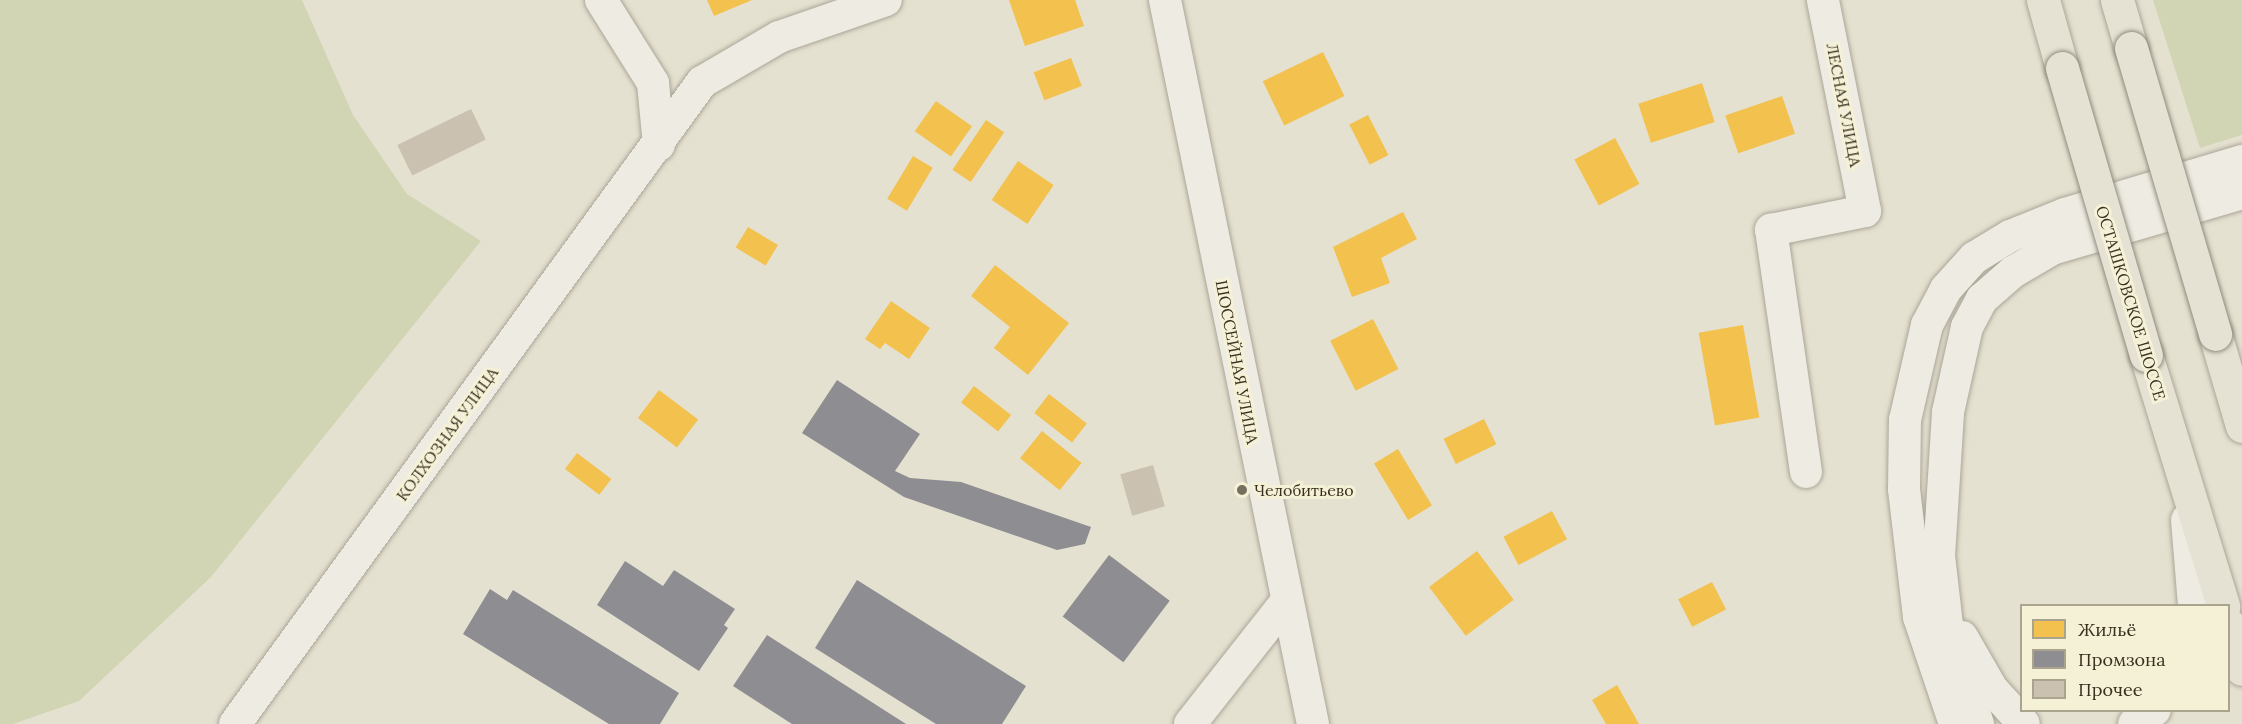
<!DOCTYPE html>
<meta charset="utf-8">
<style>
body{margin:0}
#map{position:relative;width:2242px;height:724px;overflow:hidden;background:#e5e1d0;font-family:Lora,serif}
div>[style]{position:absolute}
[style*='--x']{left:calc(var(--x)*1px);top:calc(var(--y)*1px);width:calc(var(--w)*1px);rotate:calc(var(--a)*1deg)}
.green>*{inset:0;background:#d1d5b3}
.homes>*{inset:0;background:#f2c14e;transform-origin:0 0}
.industry>*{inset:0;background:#8d8d92;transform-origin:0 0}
.building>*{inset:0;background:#cac1b1;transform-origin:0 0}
.roads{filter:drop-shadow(0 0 2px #aba698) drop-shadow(0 0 2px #aba698)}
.minor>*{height:32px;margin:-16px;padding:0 16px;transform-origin:16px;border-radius:16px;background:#eeece2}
.major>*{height:33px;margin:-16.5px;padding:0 16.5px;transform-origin:16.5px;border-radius:16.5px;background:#e5e2d3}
.bridges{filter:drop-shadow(0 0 2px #908b7f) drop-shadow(0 0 2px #908b7f)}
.major-bridge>*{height:33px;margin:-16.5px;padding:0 16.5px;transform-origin:16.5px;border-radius:16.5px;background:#e5e2d3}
.dots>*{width:16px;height:16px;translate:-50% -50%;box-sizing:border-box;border:3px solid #f5f1d7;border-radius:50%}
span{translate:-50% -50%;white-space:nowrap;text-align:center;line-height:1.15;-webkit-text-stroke:6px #f5f1d7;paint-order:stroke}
.street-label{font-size:16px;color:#3a3020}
.poi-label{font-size:16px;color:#3a3020}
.left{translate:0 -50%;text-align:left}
.legend{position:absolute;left:2020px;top:604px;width:210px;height:108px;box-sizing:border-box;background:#f5f1d7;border:2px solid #aaa48e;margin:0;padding:8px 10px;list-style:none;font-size:18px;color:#3a3020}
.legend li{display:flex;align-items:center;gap:12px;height:30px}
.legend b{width:30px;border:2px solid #aaa48e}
</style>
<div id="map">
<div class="green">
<i style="clip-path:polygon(0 0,302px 0,353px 115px,407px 194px,481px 241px,211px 577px,79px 701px,13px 724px,0 724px)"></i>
<i style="clip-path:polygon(2153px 0,2242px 0,2242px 135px,2200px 148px)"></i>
</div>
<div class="homes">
<i style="clip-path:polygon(707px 0,752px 0,714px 16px)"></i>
<i style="clip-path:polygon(1009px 0,1075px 0,1084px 26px,1025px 46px)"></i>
<i style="left:1323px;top:52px;width:49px;height:67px;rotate:64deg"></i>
<i style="left:1071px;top:58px;width:30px;height:40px;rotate:69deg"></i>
<i style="left:1702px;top:83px;width:41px;height:67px;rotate:72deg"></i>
<i style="left:1782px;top:96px;width:40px;height:60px;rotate:71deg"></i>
<i style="left:936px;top:101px;width:44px;height:37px;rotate:35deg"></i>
<i style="left:1368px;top:115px;width:45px;height:21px;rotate:63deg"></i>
<i style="left:986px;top:120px;width:22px;height:60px;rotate:34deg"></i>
<i style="left:1615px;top:138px;width:52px;height:46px;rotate:62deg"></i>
<i style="left:913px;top:156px;width:23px;height:50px;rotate:31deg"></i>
<i style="left:1018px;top:161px;width:43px;height:47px;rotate:34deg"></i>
<i style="clip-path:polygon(1403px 212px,1417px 239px,1381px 258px,1390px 283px,1352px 297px,1333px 247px)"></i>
<i style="left:748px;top:227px;width:35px;height:24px;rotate:31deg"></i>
<i style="clip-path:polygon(995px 265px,1069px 323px,1028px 375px,994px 348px,1010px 327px,971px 296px)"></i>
<i style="clip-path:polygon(891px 301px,930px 328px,909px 359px,885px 343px,880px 349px,865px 339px)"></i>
<i style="left:1373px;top:319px;width:56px;height:48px;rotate:63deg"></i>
<i style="left:1743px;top:325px;width:94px;height:45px;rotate:80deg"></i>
<i style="left:974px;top:386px;width:47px;height:21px;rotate:38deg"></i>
<i style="left:659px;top:390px;width:49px;height:35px;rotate:37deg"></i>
<i style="left:1049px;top:394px;width:48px;height:24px;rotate:38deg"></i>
<i style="left:1484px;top:419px;width:28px;height:45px;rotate:64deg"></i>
<i style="left:1042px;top:431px;width:51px;height:35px;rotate:39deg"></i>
<i style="left:1398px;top:449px;width:66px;height:28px;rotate:59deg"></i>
<i style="left:577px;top:453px;width:43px;height:20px;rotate:37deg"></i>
<i style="left:1552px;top:511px;width:32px;height:55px;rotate:62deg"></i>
<i style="left:1477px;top:551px;width:61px;height:60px;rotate:53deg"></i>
<i style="left:1712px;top:582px;width:31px;height:38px;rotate:63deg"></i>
<i style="clip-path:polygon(1617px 685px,1639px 724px,1606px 724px,1592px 700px)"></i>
</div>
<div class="industry">
<i style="clip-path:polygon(837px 380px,920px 434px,895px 471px,910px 478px,961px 482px,1091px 527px,1085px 544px,1057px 550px,904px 497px,802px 433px)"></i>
<i style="left:1109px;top:555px;width:76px;height:77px;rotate:37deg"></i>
<i style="clip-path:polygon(625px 561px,663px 586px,674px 570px,735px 609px,724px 625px,728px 628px,699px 671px,597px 605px)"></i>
<i style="clip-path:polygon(857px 580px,1026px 686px,1002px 724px,936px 724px,815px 648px)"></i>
<i style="clip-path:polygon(490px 589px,507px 600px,513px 590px,679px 693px,660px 724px,609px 724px,463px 634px)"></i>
<i style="clip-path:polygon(767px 635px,906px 724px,792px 724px,733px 686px)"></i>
</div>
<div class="building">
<i style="left:471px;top:109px;width:34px;height:82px;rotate:64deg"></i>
<i style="left:1153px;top:465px;width:43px;height:34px;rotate:74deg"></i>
</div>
<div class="roads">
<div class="minor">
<i style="--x:601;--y:0;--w:98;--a:57.9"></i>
<i style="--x:653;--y:83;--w:62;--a:84.5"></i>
<i style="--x:1165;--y:0;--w:739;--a:78.45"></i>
<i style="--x:1806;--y:472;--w:245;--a:-98.2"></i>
<i style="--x:1771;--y:230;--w:96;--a:-11.4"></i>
<i style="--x:1865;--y:211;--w:215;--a:-101.3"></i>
<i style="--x:2187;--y:520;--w:86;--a:85.3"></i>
<i style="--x:1962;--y:637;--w:60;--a:60"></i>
<i style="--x:1992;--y:689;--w:47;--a:47.6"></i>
<i style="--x:235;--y:724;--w:794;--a:-53.97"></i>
<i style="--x:702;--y:82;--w:89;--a:-30.3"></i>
<i style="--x:779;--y:37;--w:113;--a:-19.1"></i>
<i style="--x:1190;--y:724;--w:155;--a:-51.8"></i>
<i style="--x:1955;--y:724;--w:113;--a:-108.6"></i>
<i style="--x:1919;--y:617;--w:129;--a:-96.7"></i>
<i style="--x:1904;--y:489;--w:69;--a:-89.2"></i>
<i style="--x:1905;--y:420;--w:98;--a:-77"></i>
<i style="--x:1927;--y:325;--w:41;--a:-62.2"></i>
<i style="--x:1946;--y:289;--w:42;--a:-47.9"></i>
<i style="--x:1974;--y:258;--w:42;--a:-31.4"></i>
<i style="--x:2010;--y:236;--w:59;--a:-21.8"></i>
<i style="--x:2065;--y:214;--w:185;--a:-16.7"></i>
<i style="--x:1978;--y:724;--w:104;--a:-107.4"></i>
<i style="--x:1947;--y:625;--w:69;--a:-96.6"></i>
<i style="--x:1939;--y:556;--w:144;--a:-86.4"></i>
<i style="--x:1948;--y:412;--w:87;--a:-77.4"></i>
<i style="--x:1967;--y:327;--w:32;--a:-62"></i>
<i style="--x:1982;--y:299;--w:41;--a:-41.1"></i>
<i style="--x:2013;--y:272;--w:45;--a:-30.5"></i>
<i style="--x:2052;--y:249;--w:198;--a:-16.4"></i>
<i style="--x:2134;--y:724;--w:25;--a:-34"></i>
</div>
<div class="major">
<i style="--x:2043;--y:0;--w:71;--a:74.4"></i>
<i style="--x:2117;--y:0;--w:50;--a:73.7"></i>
<i style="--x:2215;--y:334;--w:96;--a:73.6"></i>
<i style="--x:2146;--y:355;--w:263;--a:72.9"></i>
<i style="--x:2228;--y:624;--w:47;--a:72.7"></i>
</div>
</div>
<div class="bridges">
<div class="major-bridge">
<i style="--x:2131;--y:48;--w:298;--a:73.6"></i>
<i style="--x:2062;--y:68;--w:299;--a:73.7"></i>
</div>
</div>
<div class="dots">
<i style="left:1242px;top:490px;background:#766e5e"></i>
</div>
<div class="street-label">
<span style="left:1844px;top:105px;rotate:79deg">ЛЕСНАЯ УЛИЦА</span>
<span style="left:2131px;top:303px;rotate:73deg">ОСТАШКОВСКОЕ ШОССЕ</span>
<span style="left:1237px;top:362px;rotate:79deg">ШОССЕЙНАЯ УЛИЦА</span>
<span style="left:447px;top:434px;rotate:-54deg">КОЛХОЗНАЯ УЛИЦА</span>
</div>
<div class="poi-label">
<span class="left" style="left:1254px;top:490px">Челобитьево</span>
</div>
<ul class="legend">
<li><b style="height:16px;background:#f2c14e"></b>Жильё</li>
<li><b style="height:16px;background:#8d8d92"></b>Промзона</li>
<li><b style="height:16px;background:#cac1b1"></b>Прочее</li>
</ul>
</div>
